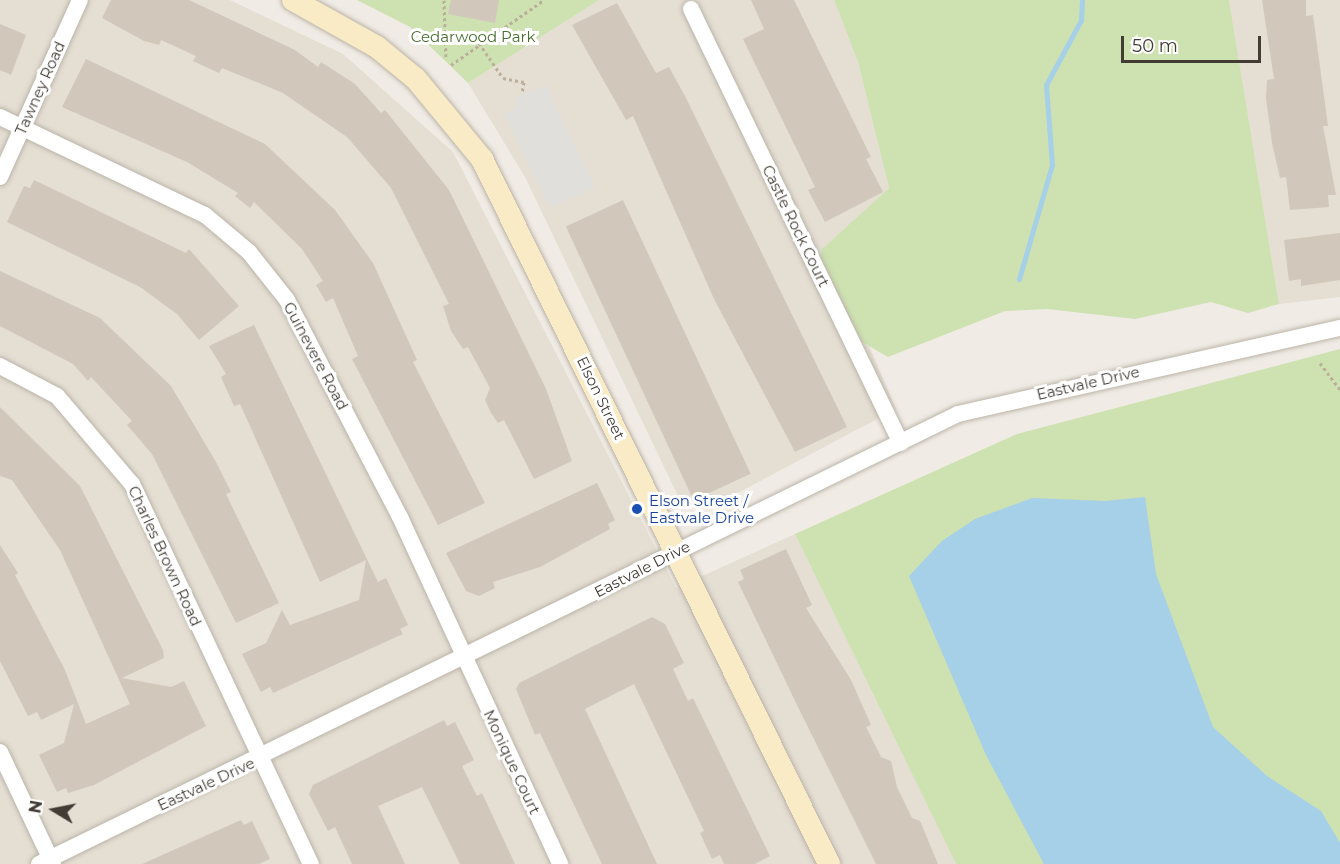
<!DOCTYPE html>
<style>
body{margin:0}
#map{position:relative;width:1340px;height:864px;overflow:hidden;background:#f0ece5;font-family:Montserrat,sans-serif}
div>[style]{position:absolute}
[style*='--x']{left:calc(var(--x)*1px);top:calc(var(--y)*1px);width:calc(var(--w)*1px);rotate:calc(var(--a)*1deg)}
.residential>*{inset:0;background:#e4ded3}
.green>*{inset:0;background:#cde1b1}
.parking>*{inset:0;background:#e1dfdc}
.water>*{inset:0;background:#a6cfe8}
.stream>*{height:5px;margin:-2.5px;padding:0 2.5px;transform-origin:2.5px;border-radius:2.5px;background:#a6cfe8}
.building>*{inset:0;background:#d1c8bb;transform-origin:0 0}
.path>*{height:3px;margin-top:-1.5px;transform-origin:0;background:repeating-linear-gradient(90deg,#bbaf9b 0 3px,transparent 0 6px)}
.roads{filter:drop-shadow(0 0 2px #bbb4a8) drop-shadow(0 0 2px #bbb4a8)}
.street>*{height:16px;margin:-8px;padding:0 8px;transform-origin:8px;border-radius:8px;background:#fff}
.secondary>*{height:22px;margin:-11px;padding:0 11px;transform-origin:11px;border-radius:11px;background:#f9ebc6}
.dots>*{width:16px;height:16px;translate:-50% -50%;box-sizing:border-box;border:3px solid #fff;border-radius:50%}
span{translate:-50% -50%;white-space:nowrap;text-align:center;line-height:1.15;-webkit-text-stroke:6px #fff;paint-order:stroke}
.park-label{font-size:15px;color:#486d2f}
.street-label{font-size:15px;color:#423c35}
.transit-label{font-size:15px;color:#164399}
.left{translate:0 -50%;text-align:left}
.north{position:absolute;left:24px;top:780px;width:60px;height:60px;-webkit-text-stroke:4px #fff;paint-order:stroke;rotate:280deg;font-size:16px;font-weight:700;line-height:24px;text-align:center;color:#423c35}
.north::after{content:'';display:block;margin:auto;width:21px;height:27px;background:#423c35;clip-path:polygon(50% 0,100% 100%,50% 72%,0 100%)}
.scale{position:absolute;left:1121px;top:36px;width:140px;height:27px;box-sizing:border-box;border:3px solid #423c35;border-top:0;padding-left:8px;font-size:18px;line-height:21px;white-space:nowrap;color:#423c35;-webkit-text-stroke:4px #fff;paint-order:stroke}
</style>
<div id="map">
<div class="residential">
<i style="clip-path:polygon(0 0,230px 0,343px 54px,453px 152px,676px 588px,795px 534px,956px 864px,0 864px)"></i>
<i style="clip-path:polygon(599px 0,834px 0,858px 62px,889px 188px,822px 249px,843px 331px,869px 346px,896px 409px,713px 506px,679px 498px,525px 177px,468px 83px)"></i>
<i style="clip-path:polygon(1229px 0,1340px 0,1340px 297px,1279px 304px)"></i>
</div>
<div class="green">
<i style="clip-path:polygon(357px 0,599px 0,468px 83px,410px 27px)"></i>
<i style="clip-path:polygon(834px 0,1229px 0,1279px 304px,1248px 313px,1211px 302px,1135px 319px,1047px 309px,1005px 311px,888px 357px,843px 331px,815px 282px,822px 249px,889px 188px,858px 62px)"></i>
<i style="clip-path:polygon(1340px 349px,1340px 864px,956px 864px,795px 534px,1017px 434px)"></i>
</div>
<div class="parking">
<i style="clip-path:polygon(546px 85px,595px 187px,550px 208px,504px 113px,517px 108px,515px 98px)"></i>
</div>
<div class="water">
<i style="clip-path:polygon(1145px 497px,1156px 574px,1213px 727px,1267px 776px,1321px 811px,1340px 843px,1340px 864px,1044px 864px,986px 755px,909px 576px,942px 541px,975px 519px,1032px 498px,1105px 501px)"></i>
</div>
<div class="stream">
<i style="--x:1019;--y:279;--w:119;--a:-73.9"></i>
<i style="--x:1052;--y:165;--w:80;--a:-94.3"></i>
<i style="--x:1046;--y:85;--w:74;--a:-61.7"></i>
<i style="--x:1081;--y:20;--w:20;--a:-87"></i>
</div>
<div class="building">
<i style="clip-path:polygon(111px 0,189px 0,295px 50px,318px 67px,321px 62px,355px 84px,381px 113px,385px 110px,449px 190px,546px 389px,572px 461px,534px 479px,504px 420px,498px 423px,491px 413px,485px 400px,490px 388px,468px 347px,463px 349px,451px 331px,443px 306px,449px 304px,391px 188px,347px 137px,283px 93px,222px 68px,219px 73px,193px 61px,196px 56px,161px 40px,159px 45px,144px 41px,102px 18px)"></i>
<i style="clip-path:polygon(451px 0,499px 0,495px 23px,448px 14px)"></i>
<i style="clip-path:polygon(751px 0,794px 0,871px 157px,866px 159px,883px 192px,825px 222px,808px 190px,815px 187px,743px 39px,764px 29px)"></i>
<i style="clip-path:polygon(1262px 0,1306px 0,1306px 16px,1313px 15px,1328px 126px,1323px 126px,1336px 195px,1328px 195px,1329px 207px,1290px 210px,1286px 177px,1280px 178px,1272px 143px,1266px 98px,1267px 80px,1274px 79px)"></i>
<i style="clip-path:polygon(617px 3px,656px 73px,669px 67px,685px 96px,847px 427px,795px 452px,714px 299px,633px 116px,626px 120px,572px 25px)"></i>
<i style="clip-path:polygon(0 24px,26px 35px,11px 75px,0 70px)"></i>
<i style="clip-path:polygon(86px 59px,265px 144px,335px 210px,373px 263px,417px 360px,413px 362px,485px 503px,438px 525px,352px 359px,358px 356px,333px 298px,326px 302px,316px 285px,323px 281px,302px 249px,254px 202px,250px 208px,235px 196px,238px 193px,187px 162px,62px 107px)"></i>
<i style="clip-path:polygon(34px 180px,186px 253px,189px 249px,239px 306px,199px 340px,177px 314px,140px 287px,7px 222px,24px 186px,30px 188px)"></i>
<i style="left:623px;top:200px;width:302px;height:63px;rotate:65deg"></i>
<i style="clip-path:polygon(1340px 233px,1340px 280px,1301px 286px,1301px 279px,1289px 281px,1284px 240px)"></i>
<i style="clip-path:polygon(0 271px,100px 318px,171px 386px,216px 462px,231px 492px,226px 494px,279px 603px,236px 623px,152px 454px,127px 425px,132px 421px,91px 377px,88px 381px,73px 364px,0 326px)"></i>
<i style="clip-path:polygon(254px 325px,378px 582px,386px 578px,408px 625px,400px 629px,403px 634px,273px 693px,270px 687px,261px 692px,242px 654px,266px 643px,282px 610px,290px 625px,359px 600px,366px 560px,320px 582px,240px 404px,234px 406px,221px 377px,226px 374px,209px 346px)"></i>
<i style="clip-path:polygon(0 407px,80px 486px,163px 650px,164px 658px,122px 678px,171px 687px,184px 681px,206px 726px,94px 785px,68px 793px,66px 788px,57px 792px,39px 755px,64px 743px,74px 704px,41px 720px,37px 712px,28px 716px,0 661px,0 545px,18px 573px,15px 575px,65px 670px,86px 724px,130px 704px,60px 550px,12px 480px,0 476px)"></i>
<i style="clip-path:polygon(597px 483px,615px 520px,608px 524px,610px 529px,540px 567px,493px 582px,495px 588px,479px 596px,466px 591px,446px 553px)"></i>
<i style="clip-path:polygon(786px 549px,812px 605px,806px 608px,851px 680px,871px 725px,866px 727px,881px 757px,891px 761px,897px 787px,912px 818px,920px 821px,938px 864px,876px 864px,796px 703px,738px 582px,744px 579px,740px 570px)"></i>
<i style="clip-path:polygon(652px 617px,665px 624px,684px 663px,673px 669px,688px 701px,693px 698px,770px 856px,755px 864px,724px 864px,720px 855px,712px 859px,700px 833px,704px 831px,634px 684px,585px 709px,657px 864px,602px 864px,540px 733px,535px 735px,516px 689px,519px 683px)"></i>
<i style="clip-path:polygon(444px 720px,447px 726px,455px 722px,474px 760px,462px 766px,477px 796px,482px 793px,515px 864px,460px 864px,422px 787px,378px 806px,405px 864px,352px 864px,335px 827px,328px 831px,309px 794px,313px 785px)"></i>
<i style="clip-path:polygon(241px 820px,244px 825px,252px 821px,270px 859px,259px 864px,142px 864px)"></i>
</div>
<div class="path">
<i style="--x:444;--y:0;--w:59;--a:88.1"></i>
<i style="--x:479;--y:43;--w:42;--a:55.6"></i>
<i style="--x:503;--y:78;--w:21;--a:11"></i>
<i style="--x:524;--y:82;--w:11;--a:100"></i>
<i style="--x:451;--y:65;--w:113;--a:-35"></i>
<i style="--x:1320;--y:363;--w:34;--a:53"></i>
</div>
<div class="roads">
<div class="street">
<i style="--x:691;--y:9;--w:482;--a:64.2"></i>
<i style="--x:0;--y:117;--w:227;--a:25.6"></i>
<i style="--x:205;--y:215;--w:57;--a:40.1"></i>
<i style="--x:249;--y:252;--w:61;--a:51.6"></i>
<i style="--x:287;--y:300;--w:245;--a:62.5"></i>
<i style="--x:400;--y:517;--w:382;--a:65.2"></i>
<i style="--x:0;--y:177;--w:194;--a:-65.7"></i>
<i style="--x:0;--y:366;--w:64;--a:27.8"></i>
<i style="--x:57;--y:396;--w:116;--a:49.6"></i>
<i style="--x:132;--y:484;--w:420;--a:64.8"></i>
<i style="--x:0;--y:752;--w:124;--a:64.7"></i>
<i style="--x:39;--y:864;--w:1023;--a:-26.09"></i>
<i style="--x:958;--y:414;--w:392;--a:-12.7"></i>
</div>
<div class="secondary">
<i style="--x:293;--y:0;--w:96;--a:29.2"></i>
<i style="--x:377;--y:47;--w:50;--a:39.4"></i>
<i style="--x:416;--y:79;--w:104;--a:50.5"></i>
<i style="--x:482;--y:159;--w:786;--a:63.79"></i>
</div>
</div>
<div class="dots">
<i style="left:637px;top:509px;background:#1a4fb4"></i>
</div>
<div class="park-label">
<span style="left:473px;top:37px">Cedarwood Park</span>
</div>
<div class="street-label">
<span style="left:40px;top:88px;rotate:-66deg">Tawney Road</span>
<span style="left:796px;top:226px;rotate:64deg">Castle Rock Court</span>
<span style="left:316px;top:356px;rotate:62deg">Guinevere Road</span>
<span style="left:1088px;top:383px;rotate:-13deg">Eastvale Drive</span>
<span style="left:601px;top:398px;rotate:64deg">Elson Street</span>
<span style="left:165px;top:556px;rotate:65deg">Charles Brown Road</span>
<span style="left:642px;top:569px;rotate:-27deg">Eastvale Drive</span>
<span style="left:512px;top:762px;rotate:65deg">Monique Court</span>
<span style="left:206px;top:784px;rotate:-25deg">Eastvale Drive</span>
</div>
<div class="transit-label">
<span class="left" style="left:649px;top:509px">Elson Street /<br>Eastvale Drive</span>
</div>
<div class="north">N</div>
<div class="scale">50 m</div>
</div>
